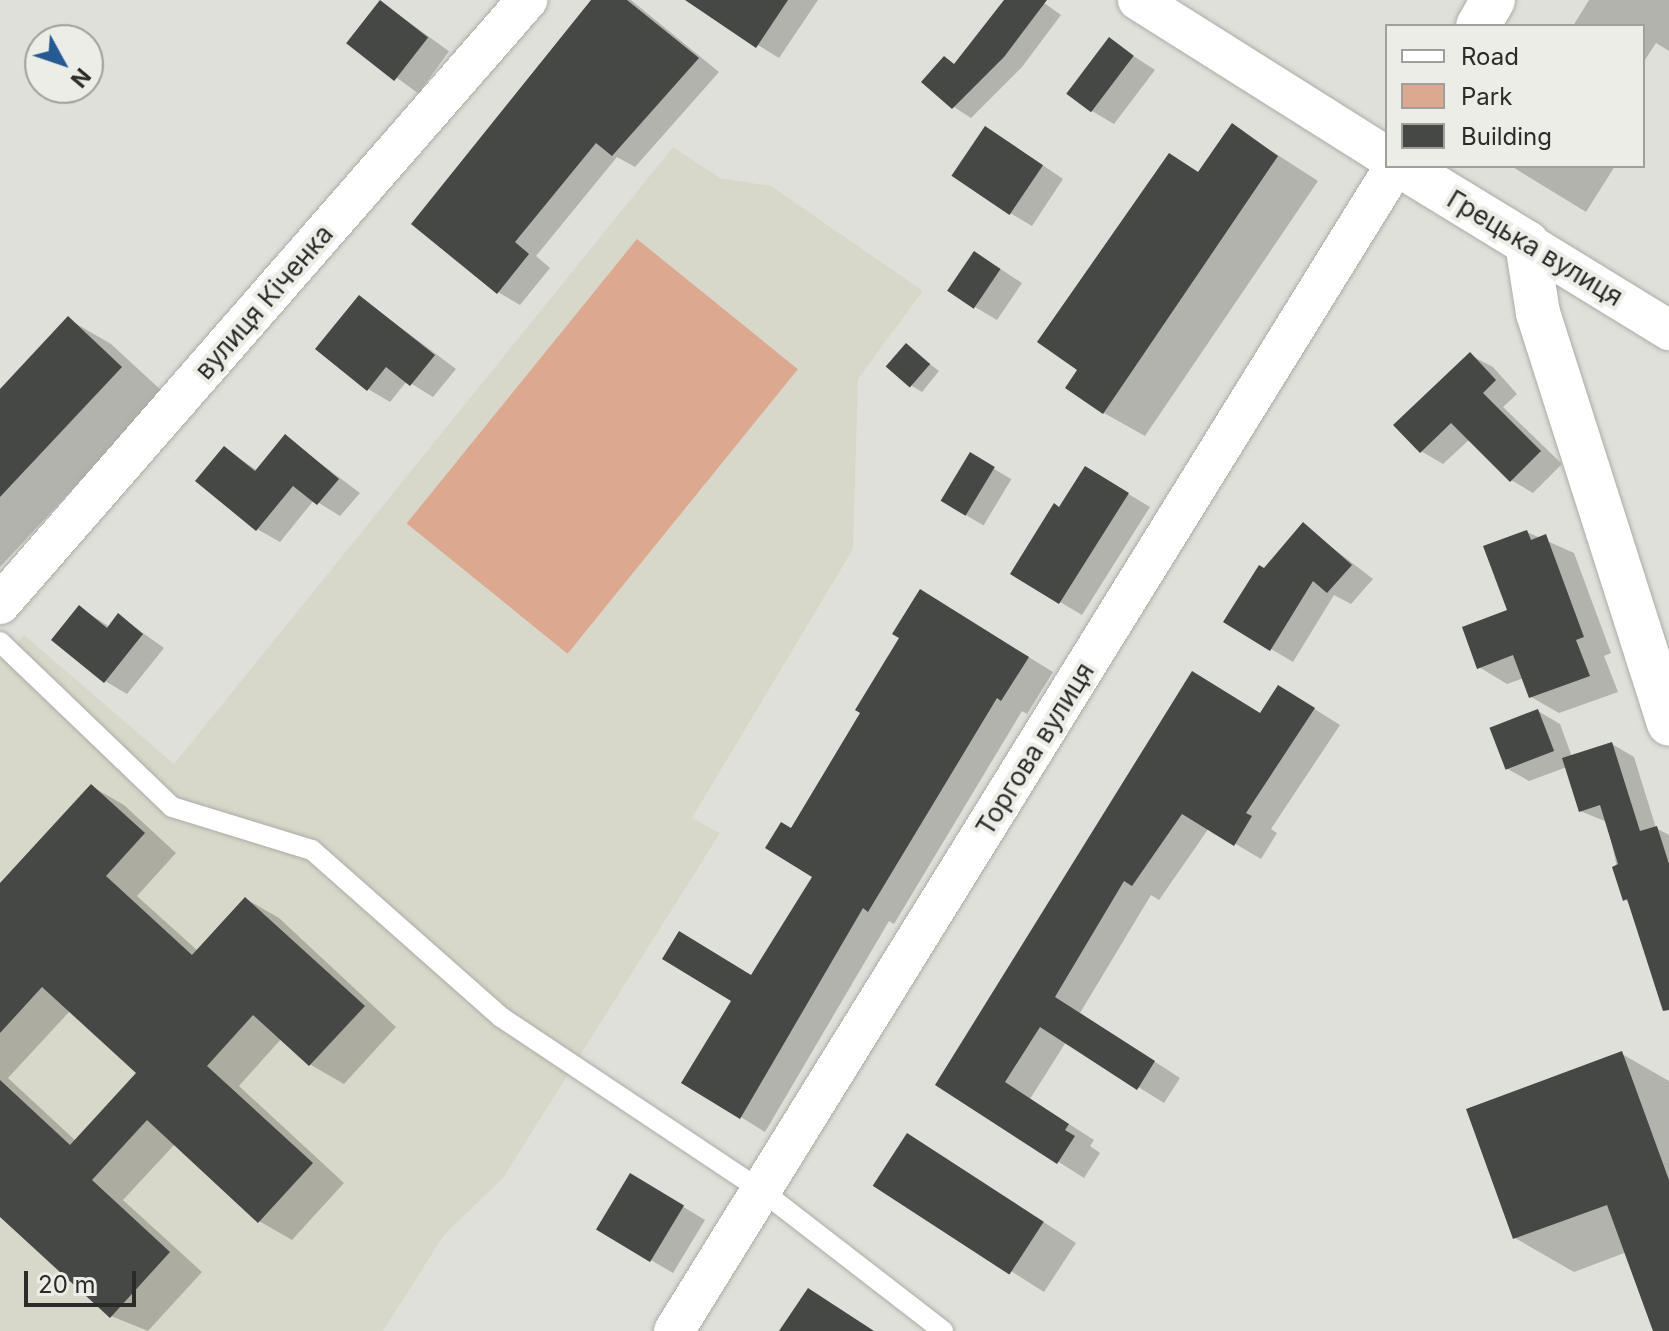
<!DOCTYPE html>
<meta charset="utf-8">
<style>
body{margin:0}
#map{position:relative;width:1669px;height:1331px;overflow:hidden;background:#e0e0da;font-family:Inter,sans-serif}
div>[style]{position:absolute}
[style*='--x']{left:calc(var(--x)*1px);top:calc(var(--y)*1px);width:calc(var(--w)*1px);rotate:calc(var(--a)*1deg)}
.built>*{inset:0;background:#d8d8ca}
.green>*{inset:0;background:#dca88f;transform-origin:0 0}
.shadow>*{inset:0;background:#0003;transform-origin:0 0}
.building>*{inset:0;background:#454844;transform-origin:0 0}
.roads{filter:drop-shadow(0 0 2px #acaca7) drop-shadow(0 0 2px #acaca7)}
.lane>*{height:20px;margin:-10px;padding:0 10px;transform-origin:10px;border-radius:10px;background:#fff}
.street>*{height:40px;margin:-20px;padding:0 20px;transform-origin:20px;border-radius:20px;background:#fff}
.secondary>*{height:44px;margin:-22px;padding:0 22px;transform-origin:22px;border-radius:22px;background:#fff}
span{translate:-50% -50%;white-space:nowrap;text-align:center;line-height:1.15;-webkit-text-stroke:8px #edede7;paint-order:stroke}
.street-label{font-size:26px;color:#2b2b29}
.legend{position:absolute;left:1385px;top:24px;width:260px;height:144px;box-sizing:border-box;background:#edede7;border:2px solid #9f9f9b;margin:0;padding:10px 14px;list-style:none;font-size:24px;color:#2b2b29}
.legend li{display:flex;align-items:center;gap:16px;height:40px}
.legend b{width:40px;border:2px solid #9f9f9b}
.north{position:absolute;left:24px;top:24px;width:80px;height:80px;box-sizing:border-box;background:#edede7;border:2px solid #9f9f9b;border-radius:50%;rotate:130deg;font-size:22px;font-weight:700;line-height:32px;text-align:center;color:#2b2b29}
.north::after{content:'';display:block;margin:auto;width:28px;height:36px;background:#255a92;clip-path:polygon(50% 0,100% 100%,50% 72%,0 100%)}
.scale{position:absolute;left:24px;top:1271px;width:112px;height:36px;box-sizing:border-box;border:4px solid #2b2b29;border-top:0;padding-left:10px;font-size:24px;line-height:28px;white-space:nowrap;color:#2b2b29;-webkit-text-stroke:6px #edede7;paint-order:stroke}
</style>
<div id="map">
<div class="built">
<i style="clip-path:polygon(673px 147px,720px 178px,771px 186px,923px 291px,858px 379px,853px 549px,692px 818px,720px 833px,503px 1178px,444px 1235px,383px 1331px,0 1331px,0 661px,24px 635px,174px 764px)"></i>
</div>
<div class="green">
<i style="left:637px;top:239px;width:207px;height:366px;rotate:39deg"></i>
</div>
<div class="shadow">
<i style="clip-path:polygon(594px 0,631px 0,719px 72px,635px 167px,617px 157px,536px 256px,550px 268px,520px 305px,498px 292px)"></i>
<i style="clip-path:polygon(751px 0,818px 0,779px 58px,732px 29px)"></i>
<i style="clip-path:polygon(1006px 0,1040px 0,1061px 15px,1022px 67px,971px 118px,954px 107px,956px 65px)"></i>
<i style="clip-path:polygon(1589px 0,1669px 0,1669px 51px,1656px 43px,1643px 63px,1643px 26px,1573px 26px)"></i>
<i style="left:381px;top:2px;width:84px;height:52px;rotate:36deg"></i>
<i style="clip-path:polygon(1109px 40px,1155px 70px,1114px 124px,1092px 111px)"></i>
<i style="clip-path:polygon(1233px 126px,1318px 181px,1145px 436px,1104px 413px,1080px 370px,1170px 155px,1200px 173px)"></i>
<i style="clip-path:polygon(1007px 141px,1063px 179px,1032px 226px,1010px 213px)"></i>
<i style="clip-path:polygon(1511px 166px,1615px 166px,1586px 212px)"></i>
<i style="clip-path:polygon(996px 266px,1022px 283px,997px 320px,975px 307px)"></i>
<i style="clip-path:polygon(360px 297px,456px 369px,433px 397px,407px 381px,390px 402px,368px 389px)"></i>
<i style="clip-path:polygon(68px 319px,111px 344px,163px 392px,0 567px,0 392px)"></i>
<i style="clip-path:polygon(906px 346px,939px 371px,922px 392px,912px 386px)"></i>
<i style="clip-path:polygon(1470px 355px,1493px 367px,1517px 394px,1503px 407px,1562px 464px,1533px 493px,1511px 480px,1470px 439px,1443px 464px,1421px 451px)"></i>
<i style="clip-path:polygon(285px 437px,360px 493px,340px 516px,314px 500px,280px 542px,257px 529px,224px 448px,258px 471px)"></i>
<i style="left:971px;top:455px;width:47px;height:54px;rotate:31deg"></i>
<i style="clip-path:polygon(1085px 468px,1150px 507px,1082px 615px,1060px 602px,1060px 509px)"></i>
<i style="clip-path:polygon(1303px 525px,1373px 579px,1351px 604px,1334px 595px,1293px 662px,1226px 622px)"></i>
<i style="clip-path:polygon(1527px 532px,1574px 553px,1611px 653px,1604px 656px,1618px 692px,1559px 713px,1531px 697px,1524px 678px,1507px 684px,1479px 667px,1510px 611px)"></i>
<i style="clip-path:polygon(946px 606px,1053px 672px,1027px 714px,1022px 711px,894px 924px,889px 921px,765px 1132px,741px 1117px,752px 977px,815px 876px,792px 830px)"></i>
<i style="clip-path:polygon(80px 608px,110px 627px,119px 616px,164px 648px,127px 694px,105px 681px)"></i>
<i style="clip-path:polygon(1305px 703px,1340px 725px,1271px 829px,1277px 833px,1261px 859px,1209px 828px,1159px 900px,1151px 895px,1080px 1013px,1180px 1078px,1164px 1103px,1066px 1042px,1030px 1099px,1094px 1140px,1090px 1146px,1100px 1153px,1084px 1178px,938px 1085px,1261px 715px)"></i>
<i style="clip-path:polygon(1538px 711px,1560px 724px,1572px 757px,1612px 744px,1634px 757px,1656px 828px,1669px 835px,1669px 1003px,1630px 903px,1624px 899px,1607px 822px,1580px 811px,1567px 767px,1529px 781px,1506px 768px)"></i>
<i style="clip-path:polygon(evenodd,91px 786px,124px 805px,176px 853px,137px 896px,198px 951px,246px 899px,279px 918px,396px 1027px,344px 1084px,311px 1065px,282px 1038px,239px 1086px,344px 1183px,292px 1240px,259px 1221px,175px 1144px,123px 1200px,202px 1272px,148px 1331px,111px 1316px,0 1214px,0 886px,91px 786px,70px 1011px,139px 1073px,76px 1141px,8px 1078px,70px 1011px)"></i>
<i style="clip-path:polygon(1622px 1054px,1669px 1081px,1669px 1331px,1655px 1331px,1627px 1252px,1574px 1272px,1515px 1238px)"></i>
<i style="clip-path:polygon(940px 1155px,1076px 1243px,1044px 1292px,876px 1185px)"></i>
<i style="clip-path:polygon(652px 1188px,705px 1220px,673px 1273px,598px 1229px)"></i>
</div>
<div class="building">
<i style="left:380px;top:0;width:61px;height:55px;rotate:38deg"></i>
<i style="clip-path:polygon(591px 0,627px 0,699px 58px,612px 156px,596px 143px,515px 242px,529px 254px,497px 294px,411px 224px)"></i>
<i style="clip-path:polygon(685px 0,788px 0,756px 48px)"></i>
<i style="clip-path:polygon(1004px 0,1047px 0,1004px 57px,952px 109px,921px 82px,944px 56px,954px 64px)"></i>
<i style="left:1109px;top:37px;width:31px;height:71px;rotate:37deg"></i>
<i style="clip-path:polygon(1232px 123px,1278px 156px,1103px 414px,1065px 388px,1077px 370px,1037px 342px,1169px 153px,1198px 172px)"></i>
<i style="left:985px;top:126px;width:70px;height:60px;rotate:34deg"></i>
<i style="left:974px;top:251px;width:32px;height:48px;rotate:34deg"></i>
<i style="clip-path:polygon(359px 295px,435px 355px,410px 386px,386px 367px,367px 391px,315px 349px)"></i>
<i style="clip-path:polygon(68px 316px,122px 367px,0 497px,0 389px)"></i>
<i style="left:906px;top:343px;width:32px;height:31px;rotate:41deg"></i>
<i style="clip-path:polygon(1470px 352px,1496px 380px,1483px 393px,1541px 451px,1510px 482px,1451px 423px,1420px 453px,1393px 425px)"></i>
<i style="clip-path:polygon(285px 434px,339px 479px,317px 505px,293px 486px,256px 531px,195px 481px,224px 446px,255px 471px)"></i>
<i style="left:970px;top:452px;width:29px;height:57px;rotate:31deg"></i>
<i style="clip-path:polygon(1085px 466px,1129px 493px,1059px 604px,1010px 574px,1054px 503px,1059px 507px)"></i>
<i style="clip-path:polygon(1303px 522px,1352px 565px,1327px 593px,1313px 581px,1270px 651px,1223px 622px,1259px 565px,1264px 568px)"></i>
<i style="clip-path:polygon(1527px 530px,1531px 540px,1546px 534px,1584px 637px,1576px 640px,1590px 676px,1529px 698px,1513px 655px,1477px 669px,1462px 627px,1507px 610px,1483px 546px)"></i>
<i style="clip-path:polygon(920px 589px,1029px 657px,1001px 701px,997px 698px,868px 912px,863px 908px,740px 1119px,681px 1083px,731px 1001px,662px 959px,679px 931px,751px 975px,812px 877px,765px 848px,781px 822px,791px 828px,860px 713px,855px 710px,899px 638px,892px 634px)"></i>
<i style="clip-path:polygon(79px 605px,107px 628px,118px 613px,143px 634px,104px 683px,51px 640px)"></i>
<i style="clip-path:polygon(1192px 671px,1260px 713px,1278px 685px,1315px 708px,1246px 813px,1252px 816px,1234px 846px,1182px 814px,1132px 886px,1124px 881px,1055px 997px,1155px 1061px,1137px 1090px,1040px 1027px,1005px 1082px,1069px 1124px,1065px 1130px,1075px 1136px,1057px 1164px,935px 1085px)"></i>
<i style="left:1538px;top:709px;width:45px;height:52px;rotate:69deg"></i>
<i style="clip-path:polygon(1612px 742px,1640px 831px,1657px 826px,1669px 864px,1669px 1010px,1663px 1011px,1627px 899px,1623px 901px,1612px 867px,1618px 864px,1600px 805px,1579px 812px,1562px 758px)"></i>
<i style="clip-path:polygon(91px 784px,145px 833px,106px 876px,192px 955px,245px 897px,365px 1006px,309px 1066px,253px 1015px,207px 1066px,313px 1163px,258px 1223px,147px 1120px,92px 1180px,170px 1252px,110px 1318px,0 1217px,0 1080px,70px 1145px,136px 1073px,42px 987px,0 1033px,0 883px)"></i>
<i style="clip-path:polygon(1622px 1051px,1669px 1180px,1669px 1331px,1653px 1331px,1607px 1205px,1513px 1239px,1466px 1109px)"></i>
<i style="left:907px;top:1133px;width:163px;height:63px;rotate:33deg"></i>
<i style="left:630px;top:1173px;width:63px;height:66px;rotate:31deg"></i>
<i style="clip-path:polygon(808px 1288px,874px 1331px,779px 1331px)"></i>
</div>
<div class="roads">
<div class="lane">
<i style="--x:0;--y:642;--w:238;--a:43.8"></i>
<i style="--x:172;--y:807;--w:146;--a:17.1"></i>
<i style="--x:312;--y:850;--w:252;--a:41.5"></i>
<i style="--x:501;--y:1017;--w:314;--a:33.7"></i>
<i style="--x:762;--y:1191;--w:229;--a:37.7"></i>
</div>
<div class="street">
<i style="--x:1138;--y:0;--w:294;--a:32.2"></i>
<i style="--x:1527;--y:243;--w:167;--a:31.5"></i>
<i style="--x:0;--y:604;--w:802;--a:-48.89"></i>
<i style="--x:674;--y:1331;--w:1370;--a:-58.25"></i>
</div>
<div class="secondary">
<i style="--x:1478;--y:26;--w:30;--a:-60"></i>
<i style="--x:1401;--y:166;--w:148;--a:31.4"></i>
<i style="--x:1527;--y:243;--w:71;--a:81.1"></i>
<i style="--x:1538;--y:313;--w:431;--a:72.3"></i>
</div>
</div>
<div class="street-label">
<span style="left:1535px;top:248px;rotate:31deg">Грецька вулиця</span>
<span style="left:264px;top:302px;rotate:-49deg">вулиця Кіченка</span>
<span style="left:1035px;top:749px;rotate:-58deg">Торгова вулиця</span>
</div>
<ul class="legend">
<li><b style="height:10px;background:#fff"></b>Road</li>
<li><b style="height:22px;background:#dca88f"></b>Park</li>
<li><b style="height:22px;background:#454844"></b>Building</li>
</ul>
<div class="north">N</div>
<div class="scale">20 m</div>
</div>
